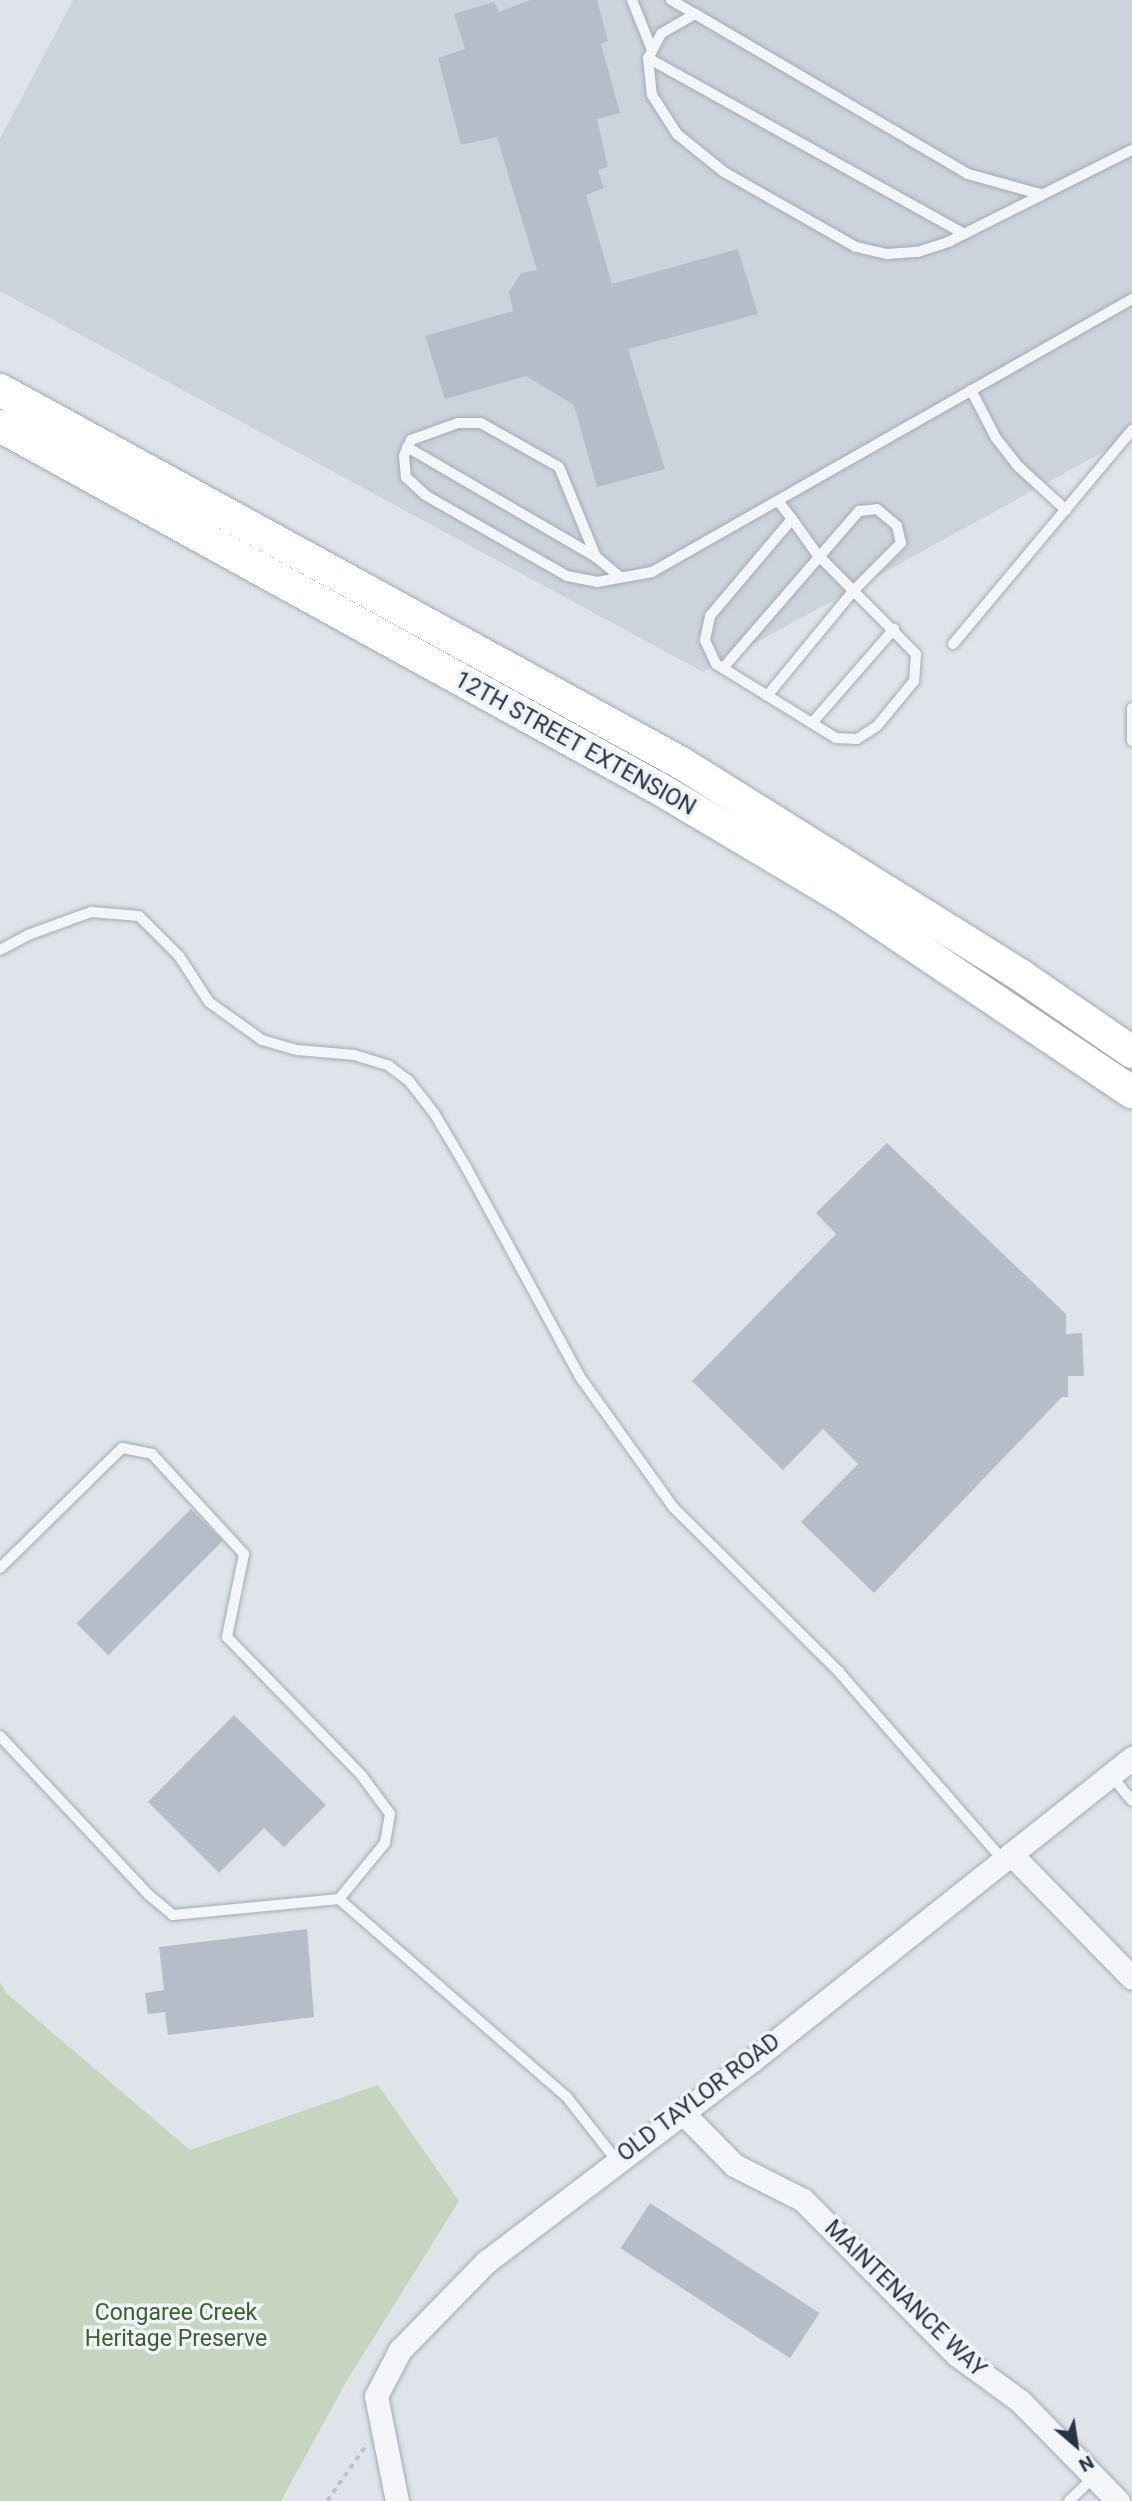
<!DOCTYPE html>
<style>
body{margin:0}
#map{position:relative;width:1132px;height:2501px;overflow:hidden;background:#dfe4ea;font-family:Roboto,sans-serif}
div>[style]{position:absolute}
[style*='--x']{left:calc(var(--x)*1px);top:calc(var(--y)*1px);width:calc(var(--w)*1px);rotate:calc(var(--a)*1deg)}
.built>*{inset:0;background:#cdd3dc}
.green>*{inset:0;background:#c6d5c0}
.building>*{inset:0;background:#b6bdc8;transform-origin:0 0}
.path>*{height:3.5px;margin-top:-1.75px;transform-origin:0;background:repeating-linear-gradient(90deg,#bec2c9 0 5px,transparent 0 10px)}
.roads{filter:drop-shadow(0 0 2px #a4abb5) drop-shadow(0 0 2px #a4abb5)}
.lane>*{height:10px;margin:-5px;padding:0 5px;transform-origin:5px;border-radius:5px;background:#f3f5f8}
.street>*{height:23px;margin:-11.5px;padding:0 11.5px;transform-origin:11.5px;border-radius:11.5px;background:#f3f5f8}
.secondary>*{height:32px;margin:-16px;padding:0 16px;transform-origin:16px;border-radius:16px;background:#fff}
span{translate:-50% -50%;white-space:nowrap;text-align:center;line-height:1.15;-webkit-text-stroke:7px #eff3f7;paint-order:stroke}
.street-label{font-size:23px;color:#273243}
.park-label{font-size:23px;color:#3d6033}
.north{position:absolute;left:1041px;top:2410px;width:70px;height:70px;-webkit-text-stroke:5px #eff3f7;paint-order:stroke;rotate:151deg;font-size:19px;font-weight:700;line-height:28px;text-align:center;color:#273243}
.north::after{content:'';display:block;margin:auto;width:24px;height:32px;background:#273243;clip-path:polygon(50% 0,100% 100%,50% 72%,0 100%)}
</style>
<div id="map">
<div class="built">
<i style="clip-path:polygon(73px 0,1132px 0,1132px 436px,703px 672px,0 291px,0 139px)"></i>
</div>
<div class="green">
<i style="clip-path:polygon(0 1982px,6px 1993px,190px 2150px,378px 2085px,459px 2201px,346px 2382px,281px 2501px,0 2501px)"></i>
</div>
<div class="building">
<i style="clip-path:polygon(530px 0,597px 0,608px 41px,601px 44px,620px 113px,597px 119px,608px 167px,598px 170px,604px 188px,586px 195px,612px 284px,738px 249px,758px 314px,628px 349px,665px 469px,597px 487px,574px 405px,526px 376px,445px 399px,425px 336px,513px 311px,509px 292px,521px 273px,537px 270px,497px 137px,461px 145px,438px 58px,465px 49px,454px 14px,494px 2px,499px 12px)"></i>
<i style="clip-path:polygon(887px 1143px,1066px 1314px,1066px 1334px,1082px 1333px,1084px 1376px,1068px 1376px,1068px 1397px,1062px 1397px,874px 1593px,801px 1522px,858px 1464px,823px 1429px,783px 1470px,692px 1381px,836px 1234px,816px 1213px)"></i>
<i style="left:191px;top:1509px;width:45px;height:162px;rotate:45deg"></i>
<i style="clip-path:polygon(234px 1715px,326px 1805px,284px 1847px,264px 1828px,219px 1873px,148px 1802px)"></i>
<i style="clip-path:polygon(307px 1929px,314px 2017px,168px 2035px,165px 2012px,148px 2014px,145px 1993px,164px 1990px,159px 1947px)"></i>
<i style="left:650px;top:2203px;width:202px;height:54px;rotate:33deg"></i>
</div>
<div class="path">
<i style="--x:327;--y:2501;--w:66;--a:-54.9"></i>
</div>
<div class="roads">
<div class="lane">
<i style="--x:632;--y:0;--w:54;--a:68.2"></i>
<i style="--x:671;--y:0;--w:28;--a:30"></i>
<i style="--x:648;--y:58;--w:362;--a:29.1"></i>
<i style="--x:1040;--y:194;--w:75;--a:-164.5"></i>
<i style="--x:968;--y:174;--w:316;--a:-149.6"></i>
<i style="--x:695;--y:14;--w:39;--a:150"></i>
<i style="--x:661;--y:34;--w:27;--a:118"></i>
<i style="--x:648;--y:58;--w:37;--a:84"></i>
<i style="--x:652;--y:95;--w:46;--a:57.3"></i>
<i style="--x:677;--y:134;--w:60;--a:39"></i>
<i style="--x:724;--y:172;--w:152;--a:29.6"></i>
<i style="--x:856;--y:247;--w:32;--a:13"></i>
<i style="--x:887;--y:254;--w:31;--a:-4"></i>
<i style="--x:918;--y:252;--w:32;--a:-18"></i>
<i style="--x:948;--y:242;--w:206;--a:-26.6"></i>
<i style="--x:971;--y:390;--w:54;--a:62.5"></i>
<i style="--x:996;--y:438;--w:37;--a:52"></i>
<i style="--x:1019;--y:467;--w:64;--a:42.5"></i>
<i style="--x:407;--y:447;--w:219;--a:30.2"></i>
<i style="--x:778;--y:501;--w:23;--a:52"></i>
<i style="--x:792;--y:519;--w:43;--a:54.5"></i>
<i style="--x:817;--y:554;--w:141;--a:45.3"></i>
<i style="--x:916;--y:654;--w:27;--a:94"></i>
<i style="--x:914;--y:681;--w:58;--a:129.4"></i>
<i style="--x:877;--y:726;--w:24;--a:147"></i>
<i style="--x:857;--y:739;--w:21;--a:-177"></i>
<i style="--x:836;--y:738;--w:141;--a:-148.3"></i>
<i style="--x:716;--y:664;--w:26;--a:-115"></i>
<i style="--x:705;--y:640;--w:25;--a:-78"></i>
<i style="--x:710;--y:616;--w:127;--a:-49.8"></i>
<i style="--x:620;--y:577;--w:31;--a:-140"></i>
<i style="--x:596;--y:557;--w:97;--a:-112.3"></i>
<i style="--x:559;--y:467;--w:90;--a:-150.6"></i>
<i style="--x:481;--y:423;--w:23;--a:180"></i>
<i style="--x:458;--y:423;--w:50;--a:160.1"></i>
<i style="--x:411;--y:440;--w:17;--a:114"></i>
<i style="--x:404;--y:456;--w:21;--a:85"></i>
<i style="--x:406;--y:477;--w:26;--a:43"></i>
<i style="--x:425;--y:495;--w:163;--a:29.7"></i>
<i style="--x:567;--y:576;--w:31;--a:11"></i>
<i style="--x:597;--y:582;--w:56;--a:-10.3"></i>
<i style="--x:652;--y:572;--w:552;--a:-29.63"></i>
<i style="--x:953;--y:644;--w:279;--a:-50.1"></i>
<i style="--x:723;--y:668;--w:208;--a:-49.1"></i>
<i style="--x:859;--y:511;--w:18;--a:-6"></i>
<i style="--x:877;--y:509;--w:26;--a:40"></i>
<i style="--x:897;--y:526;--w:17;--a:77"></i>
<i style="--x:901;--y:543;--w:66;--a:135"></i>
<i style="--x:854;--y:590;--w:137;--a:129.4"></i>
<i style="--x:1132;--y:708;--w:33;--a:90"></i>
<i style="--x:812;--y:723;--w:125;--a:-48.9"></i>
<i style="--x:0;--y:950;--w:32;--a:-28"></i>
<i style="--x:28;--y:935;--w:67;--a:-20.1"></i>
<i style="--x:91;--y:912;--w:48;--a:4.8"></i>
<i style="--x:139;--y:916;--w:57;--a:45"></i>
<i style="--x:179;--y:956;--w:55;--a:56.9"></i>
<i style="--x:209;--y:1002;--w:65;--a:35.6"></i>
<i style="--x:262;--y:1040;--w:37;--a:16"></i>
<i style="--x:298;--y:1050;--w:56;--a:5.1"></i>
<i style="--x:354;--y:1055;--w:37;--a:17"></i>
<i style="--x:389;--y:1066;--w:25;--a:37"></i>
<i style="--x:409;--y:1081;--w:41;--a:52"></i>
<i style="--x:434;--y:1113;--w:63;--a:59.3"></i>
<i style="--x:466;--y:1167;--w:239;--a:61.5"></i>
<i style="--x:580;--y:1377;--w:160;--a:54.4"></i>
<i style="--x:673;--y:1507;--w:234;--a:44.8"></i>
<i style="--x:839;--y:1672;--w:249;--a:48.9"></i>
<i style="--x:0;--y:1568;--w:171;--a:-44.5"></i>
<i style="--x:122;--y:1448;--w:31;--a:11"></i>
<i style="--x:152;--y:1454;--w:136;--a:47.4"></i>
<i style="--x:244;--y:1554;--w:85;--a:101.6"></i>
<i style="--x:227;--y:1637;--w:194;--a:45.8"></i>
<i style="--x:362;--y:1776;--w:47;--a:53.6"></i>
<i style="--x:390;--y:1814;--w:29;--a:100"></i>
<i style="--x:385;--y:1843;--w:72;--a:129.4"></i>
<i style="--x:0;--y:1736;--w:218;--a:46.9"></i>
<i style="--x:149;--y:1895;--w:31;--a:40"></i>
<i style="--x:173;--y:1915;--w:167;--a:-5.5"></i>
<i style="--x:339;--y:1899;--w:301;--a:41"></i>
<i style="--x:566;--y:2096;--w:83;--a:51.9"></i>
<i style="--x:1111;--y:1775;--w:33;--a:51"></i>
<i style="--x:1069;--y:2501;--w:35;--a:-44"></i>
</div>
<div class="street">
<i style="--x:1011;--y:1854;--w:173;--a:45.7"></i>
<i style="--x:682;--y:2112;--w:74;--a:45.5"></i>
<i style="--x:734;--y:2165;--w:77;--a:26.9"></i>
<i style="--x:803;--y:2200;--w:218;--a:45.2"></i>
<i style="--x:957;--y:2355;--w:78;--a:36.1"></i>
<i style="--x:1020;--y:2401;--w:140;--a:45.6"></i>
<i style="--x:397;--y:2501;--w:107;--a:-101.3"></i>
<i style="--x:376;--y:2396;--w:52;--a:-62.4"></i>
<i style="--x:400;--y:2350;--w:123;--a:-45.7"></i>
<i style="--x:486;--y:2262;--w:333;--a:-37.2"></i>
<i style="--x:751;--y:2061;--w:487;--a:-38.5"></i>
</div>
<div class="secondary">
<i style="--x:0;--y:390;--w:776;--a:28.71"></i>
<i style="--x:681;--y:763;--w:400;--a:32"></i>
<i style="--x:1020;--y:975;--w:136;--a:34.5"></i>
<i style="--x:0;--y:426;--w:751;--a:28.82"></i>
<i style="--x:658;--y:788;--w:212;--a:30.7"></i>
<i style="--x:840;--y:896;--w:352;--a:33.9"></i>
</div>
</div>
<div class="street-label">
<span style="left:575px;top:744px;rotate:29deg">12TH STREET EXTENSION</span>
<span style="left:699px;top:2098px;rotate:-37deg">OLD TAYLOR ROAD</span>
<span style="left:905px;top:2299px;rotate:44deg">MAINTENANCE WAY</span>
</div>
<div class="park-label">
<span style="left:176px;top:2326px">Congaree Creek<br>Heritage Preserve</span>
</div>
<div class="north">N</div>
</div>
